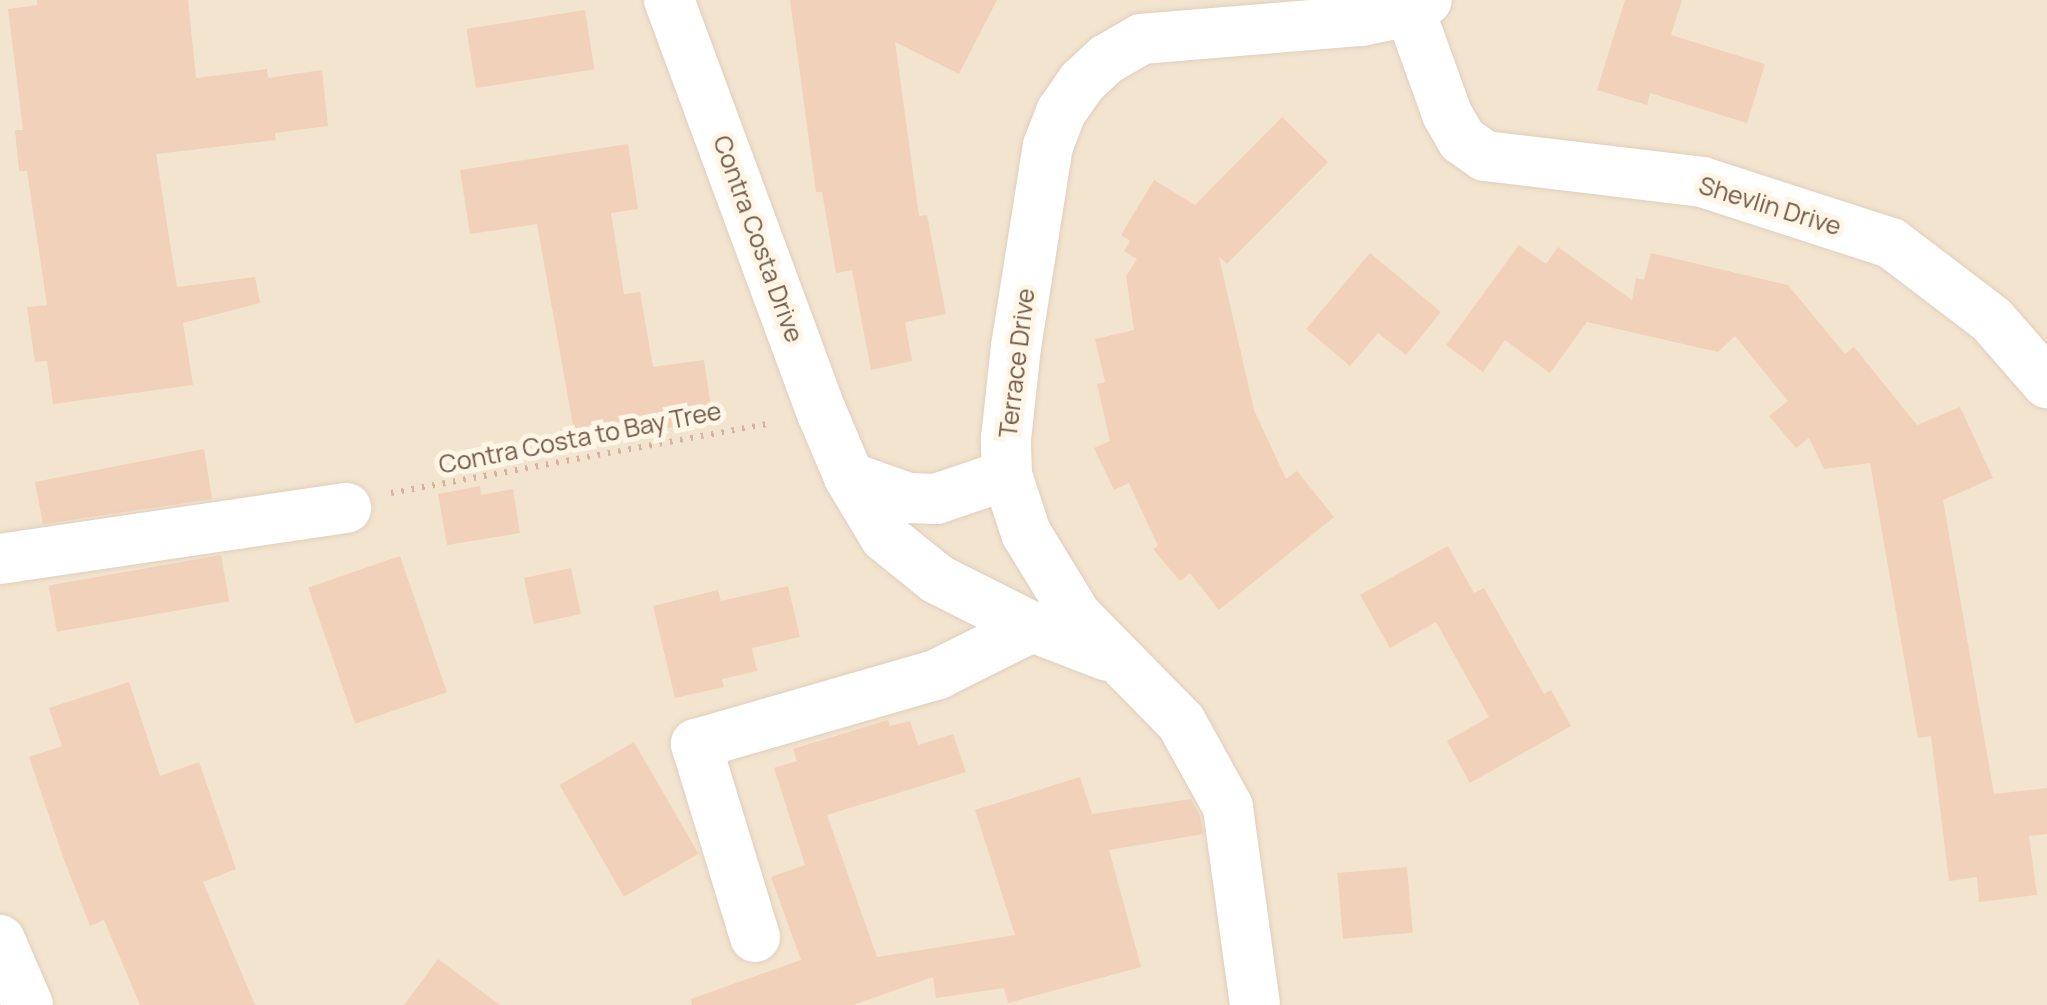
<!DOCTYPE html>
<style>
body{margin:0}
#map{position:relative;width:2047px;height:1005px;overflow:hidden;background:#fcf2e1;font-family:Manrope,sans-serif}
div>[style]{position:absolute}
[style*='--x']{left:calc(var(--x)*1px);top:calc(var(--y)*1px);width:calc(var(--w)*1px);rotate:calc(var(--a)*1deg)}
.residential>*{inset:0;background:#f3e4cf;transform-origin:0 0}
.building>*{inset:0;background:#f1d1b9;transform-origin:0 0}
.path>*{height:6px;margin-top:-3px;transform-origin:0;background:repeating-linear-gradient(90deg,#d5b49d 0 2.5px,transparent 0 10.5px)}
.roads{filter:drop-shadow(0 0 2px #dfcfbd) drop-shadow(0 0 2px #dfcfbd)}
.minor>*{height:50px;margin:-25px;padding:0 25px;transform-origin:25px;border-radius:25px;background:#fff}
span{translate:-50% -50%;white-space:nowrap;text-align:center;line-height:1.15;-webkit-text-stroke:10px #fff6e7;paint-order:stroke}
.street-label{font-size:25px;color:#725948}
</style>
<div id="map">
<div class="residential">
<i style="left:0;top:0;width:2047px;height:1005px"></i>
</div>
<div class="building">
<i style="clip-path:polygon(37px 0,188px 0,196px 78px,267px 69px,268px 78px,322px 70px,328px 126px,275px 133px,276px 140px,156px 154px,177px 287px,255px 277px,260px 303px,183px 323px,193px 385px,53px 404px,47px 361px,35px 362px,27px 307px,47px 305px,27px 171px,19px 171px,15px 130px,23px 130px,8px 9px,37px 5px)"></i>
<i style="clip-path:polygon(790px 0,997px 0,959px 74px,895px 42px,919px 216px,927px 215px,946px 314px,905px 322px,912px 361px,871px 370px,852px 270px,836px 273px,822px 192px,816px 192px)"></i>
<i style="clip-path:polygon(1625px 0,1682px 0,1671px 35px,1765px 64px,1747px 123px,1650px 93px,1647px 105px,1597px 90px)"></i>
<i style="left:585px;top:10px;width:60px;height:120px;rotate:81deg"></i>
<i style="clip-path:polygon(1282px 117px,1328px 162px,1227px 264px,1219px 257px,1254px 410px,1286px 479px,1297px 471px,1334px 517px,1219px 610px,1190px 573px,1180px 581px,1153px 549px,1158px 546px,1129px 483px,1114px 490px,1094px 448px,1110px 441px,1097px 384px,1105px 382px,1095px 339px,1134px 330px,1126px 276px,1137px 259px,1124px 251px,1130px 241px,1121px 235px,1154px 180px,1195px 205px)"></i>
<i style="clip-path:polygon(628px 144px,638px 209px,611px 213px,624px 294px,640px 292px,653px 367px,704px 360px,713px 421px,576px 442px,537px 224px,470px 234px,460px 170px)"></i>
<i style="clip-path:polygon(1519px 245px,1546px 264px,1558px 247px,1632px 300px,1636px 278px,1644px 280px,1651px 253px,1788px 285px,1845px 354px,1854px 347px,1917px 425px,1960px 407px,1993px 478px,1943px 500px,1994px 794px,2047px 788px,2047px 834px,2029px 836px,2037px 895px,1979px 902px,1977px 877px,1949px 881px,1931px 736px,1918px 738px,1870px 463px,1824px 469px,1809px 438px,1796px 448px,1769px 416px,1788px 401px,1735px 336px,1718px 352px,1587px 322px,1550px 373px,1505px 340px,1483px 372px,1446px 345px)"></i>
<i style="clip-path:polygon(1370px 253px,1441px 312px,1406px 355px,1378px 333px,1350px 366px,1306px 329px)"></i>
<i style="clip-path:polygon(204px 449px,212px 499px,43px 524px,35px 482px)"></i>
<i style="clip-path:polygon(480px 486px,481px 495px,513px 489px,520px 533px,447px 545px,438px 494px)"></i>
<i style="clip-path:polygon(1448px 546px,1474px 593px,1484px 588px,1544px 694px,1551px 690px,1571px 726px,1470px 783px,1447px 741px,1489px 717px,1436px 622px,1390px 648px,1360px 595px)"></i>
<i style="left:221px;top:555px;width:47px;height:175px;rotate:80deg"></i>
<i style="left:400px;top:556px;width:144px;height:97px;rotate:71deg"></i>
<i style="left:571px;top:568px;width:47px;height:48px;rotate:78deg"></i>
<i style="clip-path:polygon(788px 586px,800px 637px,752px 648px,757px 671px,722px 679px,724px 687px,675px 698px,653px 606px,718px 590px,721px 601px)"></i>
<i style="clip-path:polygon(129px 682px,160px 776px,199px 762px,236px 869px,203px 882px,255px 1005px,140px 1005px,104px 920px,90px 926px,63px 857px,29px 757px,62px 746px,49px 708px)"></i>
<i style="clip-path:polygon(888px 720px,890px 726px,910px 721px,918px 745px,953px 734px,966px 772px,827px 815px,877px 957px,1015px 935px,975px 810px,1080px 777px,1092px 814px,1191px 799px,1200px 816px,1203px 834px,1109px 850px,1141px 967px,1008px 1003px,1004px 988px,936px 998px,933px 977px,853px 1005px,692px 1005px,691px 999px,801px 960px,771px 877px,805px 865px,774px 768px,797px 761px,793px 749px)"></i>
<i style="left:634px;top:742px;width:129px;height:86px;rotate:60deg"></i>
<i style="left:1407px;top:867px;width:66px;height:70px;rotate:85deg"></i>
<i style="clip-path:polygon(438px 959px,500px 1005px,404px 1005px)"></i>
</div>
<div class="path">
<i style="--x:391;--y:493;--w:387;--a:-10.4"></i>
</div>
<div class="roads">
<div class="minor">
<i style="--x:669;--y:0;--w:440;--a:69.7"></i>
<i style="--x:822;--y:413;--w:69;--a:67.1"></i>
<i style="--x:849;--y:477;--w:70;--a:59"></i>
<i style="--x:885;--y:537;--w:67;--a:38.9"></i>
<i style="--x:937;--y:579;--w:106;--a:26.8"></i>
<i style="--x:1032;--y:627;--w:80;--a:21.1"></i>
<i style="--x:1410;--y:11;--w:109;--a:70.2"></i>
<i style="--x:1447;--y:114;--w:30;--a:60"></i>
<i style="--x:1462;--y:140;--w:28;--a:35"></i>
<i style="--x:1485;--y:156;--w:219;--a:6.8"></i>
<i style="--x:1702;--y:182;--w:199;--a:17.9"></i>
<i style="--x:1891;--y:243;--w:127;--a:37.3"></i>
<i style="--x:1992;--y:320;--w:84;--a:48.9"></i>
<i style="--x:849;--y:477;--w:63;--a:19.6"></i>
<i style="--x:908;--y:498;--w:28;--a:2"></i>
<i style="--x:936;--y:499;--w:75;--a:-18.7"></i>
<i style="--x:0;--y:559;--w:350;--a:-8.4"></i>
<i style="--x:755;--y:937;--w:202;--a:-107"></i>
<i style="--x:696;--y:744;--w:252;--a:-16.1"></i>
<i style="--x:938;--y:674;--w:105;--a:-26.6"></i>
<i style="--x:0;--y:940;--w:71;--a:66.7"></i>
<i style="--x:1255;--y:1005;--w:200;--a:-97.8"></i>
<i style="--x:1228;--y:807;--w:97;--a:-118.9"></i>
<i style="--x:1181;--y:722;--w:150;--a:-134.5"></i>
<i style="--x:1076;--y:615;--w:96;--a:-121.4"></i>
<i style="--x:1026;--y:533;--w:61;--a:-108.1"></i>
<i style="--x:1007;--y:475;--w:36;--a:-92"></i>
<i style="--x:1006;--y:439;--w:93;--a:-83.8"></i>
<i style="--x:1016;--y:347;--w:204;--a:-81"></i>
<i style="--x:1048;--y:146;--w:36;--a:-69"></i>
<i style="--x:1061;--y:112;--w:37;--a:-55"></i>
<i style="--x:1082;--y:82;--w:34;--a:-43"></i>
<i style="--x:1107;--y:59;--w:39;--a:-30"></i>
<i style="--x:1141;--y:39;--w:221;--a:-4.7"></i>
<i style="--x:1361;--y:21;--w:50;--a:-11.5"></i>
<i style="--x:1410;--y:11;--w:20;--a:-33"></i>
</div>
</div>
<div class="street-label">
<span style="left:1770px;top:206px;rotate:17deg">Shevlin Drive</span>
<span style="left:758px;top:239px;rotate:70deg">Contra Costa Drive</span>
<span style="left:1017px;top:363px;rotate:-83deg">Terrace Drive</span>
<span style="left:580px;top:438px;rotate:-11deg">Contra Costa to Bay Tree</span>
</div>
</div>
